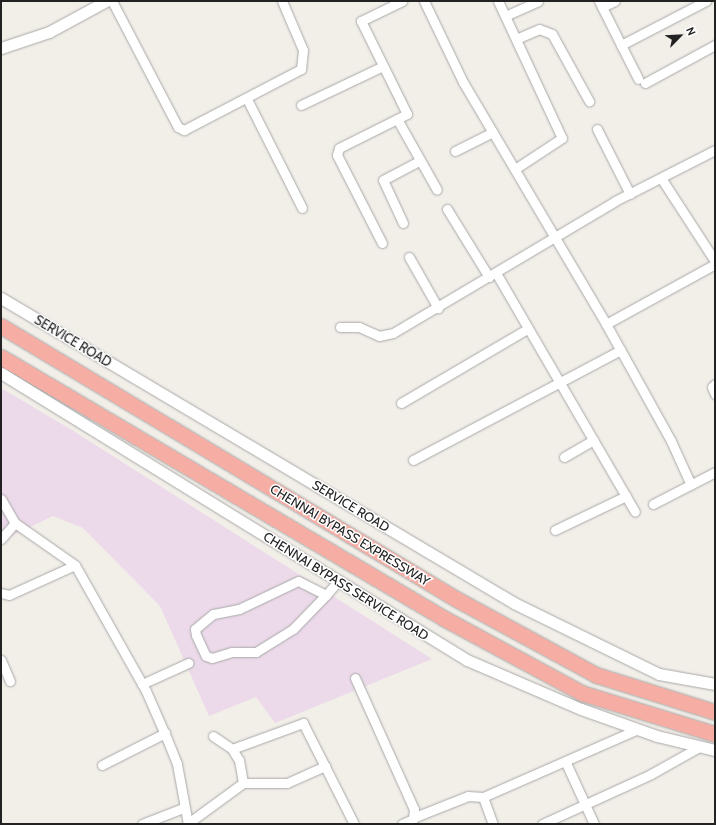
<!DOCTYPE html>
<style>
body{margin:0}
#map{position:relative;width:716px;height:825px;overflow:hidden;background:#f2eee8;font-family:Cabin,sans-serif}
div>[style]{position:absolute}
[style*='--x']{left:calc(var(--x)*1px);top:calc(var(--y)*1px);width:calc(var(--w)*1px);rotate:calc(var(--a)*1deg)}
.industrial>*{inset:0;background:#ecdaea}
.roads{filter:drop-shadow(0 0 1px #a9a9a9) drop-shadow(0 0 1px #a9a9a9)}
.minor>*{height:9px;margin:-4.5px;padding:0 4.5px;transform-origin:4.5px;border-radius:4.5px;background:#fff}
.tertiary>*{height:11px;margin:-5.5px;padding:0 5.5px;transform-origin:5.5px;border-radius:5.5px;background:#fff}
.trunk>*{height:15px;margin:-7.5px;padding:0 7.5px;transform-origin:7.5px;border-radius:7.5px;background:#f6aea4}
span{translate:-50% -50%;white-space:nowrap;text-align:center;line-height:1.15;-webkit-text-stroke:3px #fff;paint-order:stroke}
.street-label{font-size:13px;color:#222}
.frame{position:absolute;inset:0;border:2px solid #222;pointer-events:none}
.north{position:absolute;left:660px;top:16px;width:40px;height:40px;-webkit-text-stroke:3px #fff;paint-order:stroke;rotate:66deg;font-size:11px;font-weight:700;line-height:16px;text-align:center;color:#222}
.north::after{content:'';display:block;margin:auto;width:14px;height:18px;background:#222;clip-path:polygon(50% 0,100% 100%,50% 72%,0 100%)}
</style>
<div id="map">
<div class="industrial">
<i style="clip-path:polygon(1px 388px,72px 430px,432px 659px,275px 723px,256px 697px,209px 716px,160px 606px,83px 528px,53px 516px,1px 541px)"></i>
</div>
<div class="roads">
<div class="minor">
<i style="--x:112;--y:1;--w:142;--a:62.4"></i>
<i style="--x:178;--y:127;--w:7;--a:27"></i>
<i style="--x:184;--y:130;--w:132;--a:-27.5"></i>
<i style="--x:301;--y:69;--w:19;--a:-84"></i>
<i style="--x:303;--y:50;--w:53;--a:-113.2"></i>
<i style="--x:424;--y:1;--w:90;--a:64.3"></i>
<i style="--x:463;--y:82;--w:281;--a:59.4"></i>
<i style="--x:606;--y:324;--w:134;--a:60.9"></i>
<i style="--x:671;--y:441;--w:48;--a:65.6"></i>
<i style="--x:498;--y:1;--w:151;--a:65"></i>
<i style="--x:562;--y:138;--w:56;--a:146.6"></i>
<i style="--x:599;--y:1;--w:7;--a:63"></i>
<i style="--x:602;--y:7;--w:14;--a:-25"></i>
<i style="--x:602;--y:7;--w:42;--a:63.4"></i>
<i style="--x:621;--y:45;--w:96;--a:-27.4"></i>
<i style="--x:505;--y:16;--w:36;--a:-24"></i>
<i style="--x:516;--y:39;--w:25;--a:-23"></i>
<i style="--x:539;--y:29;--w:14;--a:21"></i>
<i style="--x:552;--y:34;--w:77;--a:61.1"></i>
<i style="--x:621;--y:45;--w:38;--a:63"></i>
<i style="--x:645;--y:83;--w:80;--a:-28.5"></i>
<i style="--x:247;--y:99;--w:122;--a:63.2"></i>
<i style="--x:301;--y:105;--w:91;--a:-25.4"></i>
<i style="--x:397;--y:119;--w:81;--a:60.6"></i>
<i style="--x:597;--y:129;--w:73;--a:63.1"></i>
<i style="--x:455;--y:151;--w:42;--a:-26.6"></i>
<i style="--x:661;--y:178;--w:99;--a:57"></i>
<i style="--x:447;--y:209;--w:80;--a:58.3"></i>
<i style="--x:403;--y:223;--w:47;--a:-114.9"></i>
<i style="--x:383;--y:180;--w:41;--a:-27.8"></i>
<i style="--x:382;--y:243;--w:99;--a:-117.1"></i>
<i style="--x:337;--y:155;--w:7;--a:-74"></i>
<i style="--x:339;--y:148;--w:76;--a:-26.6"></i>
<i style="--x:407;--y:114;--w:104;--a:-116.3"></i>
<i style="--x:361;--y:21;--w:46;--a:-26"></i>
<i style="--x:409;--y:257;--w:59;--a:60.4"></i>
<i style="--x:496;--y:273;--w:276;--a:59.8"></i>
<i style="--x:606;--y:324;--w:124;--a:-28.8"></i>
<i style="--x:340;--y:327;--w:19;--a:0"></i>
<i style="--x:359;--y:327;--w:22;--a:24"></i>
<i style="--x:379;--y:336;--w:14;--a:-12"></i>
<i style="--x:393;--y:333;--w:258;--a:-30.7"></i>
<i style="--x:615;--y:201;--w:112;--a:-27"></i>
<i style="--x:715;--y:384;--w:4;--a:135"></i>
<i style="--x:712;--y:387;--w:8;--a:67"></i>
<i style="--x:401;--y:403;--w:146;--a:-30.4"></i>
<i style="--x:564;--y:457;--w:34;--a:-30"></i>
<i style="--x:413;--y:460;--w:235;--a:-27.9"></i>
<i style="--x:1;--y:499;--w:28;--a:60"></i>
<i style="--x:15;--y:523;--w:73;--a:35"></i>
<i style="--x:75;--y:565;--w:145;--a:60.6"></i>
<i style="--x:146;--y:691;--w:52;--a:66.4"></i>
<i style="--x:167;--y:739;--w:27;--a:68"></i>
<i style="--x:177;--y:764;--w:61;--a:79.6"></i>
<i style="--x:653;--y:504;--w:70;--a:-27.3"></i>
<i style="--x:555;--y:530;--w:79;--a:-25.6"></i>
<i style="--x:1;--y:539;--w:21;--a:-49"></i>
<i style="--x:1;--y:593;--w:8;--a:14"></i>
<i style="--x:9;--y:595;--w:72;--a:-24.4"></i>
<i style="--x:326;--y:595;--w:31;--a:-153"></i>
<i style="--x:298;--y:581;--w:65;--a:154.6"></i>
<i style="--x:239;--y:609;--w:26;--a:169"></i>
<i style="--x:213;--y:614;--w:23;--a:140"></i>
<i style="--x:195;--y:629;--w:6;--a:81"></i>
<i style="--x:196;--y:635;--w:23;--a:65"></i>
<i style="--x:206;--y:656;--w:6;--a:18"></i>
<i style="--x:212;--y:658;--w:21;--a:-17"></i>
<i style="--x:232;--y:652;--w:24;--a:0"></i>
<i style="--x:256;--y:652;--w:44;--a:-31.9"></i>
<i style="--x:293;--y:629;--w:47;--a:-45.9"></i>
<i style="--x:326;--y:595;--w:20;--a:-49"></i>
<i style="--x:1;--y:660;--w:23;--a:67"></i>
<i style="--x:355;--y:678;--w:144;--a:65.8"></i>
<i style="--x:414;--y:809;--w:10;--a:96"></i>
<i style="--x:413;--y:819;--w:12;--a:156"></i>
<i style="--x:142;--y:684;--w:51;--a:-24.5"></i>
<i style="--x:213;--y:736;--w:23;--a:34"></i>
<i style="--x:232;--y:749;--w:13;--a:58"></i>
<i style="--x:239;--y:760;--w:23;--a:80"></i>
<i style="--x:232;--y:749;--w:76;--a:-20.1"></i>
<i style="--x:303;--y:723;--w:113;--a:63.2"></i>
<i style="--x:566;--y:763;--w:67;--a:65.3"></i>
<i style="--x:102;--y:765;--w:71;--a:-26.9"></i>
<i style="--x:483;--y:797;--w:29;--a:70"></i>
<i style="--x:415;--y:817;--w:57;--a:-21.6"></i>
<i style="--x:468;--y:796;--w:15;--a:4"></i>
<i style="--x:483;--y:797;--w:169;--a:-23.7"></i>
<i style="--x:142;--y:824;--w:44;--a:-21.3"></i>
<i style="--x:187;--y:824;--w:69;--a:-36.2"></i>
<i style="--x:243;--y:783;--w:44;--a:0"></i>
<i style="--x:287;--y:783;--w:42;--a:-24.1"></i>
<i style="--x:542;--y:824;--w:120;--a:-24.6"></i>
<i style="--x:651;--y:774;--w:57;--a:-29.2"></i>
</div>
<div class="tertiary">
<i style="--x:1;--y:48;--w:51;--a:-18.4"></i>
<i style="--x:49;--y:32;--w:65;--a:-28.5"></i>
<i style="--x:1;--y:298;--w:597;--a:30.73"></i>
<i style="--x:514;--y:603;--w:161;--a:26.1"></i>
<i style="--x:659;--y:674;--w:57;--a:10.1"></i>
<i style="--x:1;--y:373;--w:547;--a:31.63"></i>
<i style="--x:467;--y:660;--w:124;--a:23.3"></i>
<i style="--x:581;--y:709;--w:81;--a:19.6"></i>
<i style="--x:657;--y:736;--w:60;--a:13.6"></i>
</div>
<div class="trunk">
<i style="--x:1;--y:326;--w:533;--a:30.95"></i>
<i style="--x:458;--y:600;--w:157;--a:28.5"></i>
<i style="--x:596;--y:675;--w:125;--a:17.3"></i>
<i style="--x:1;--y:357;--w:516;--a:30.54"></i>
<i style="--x:445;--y:619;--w:156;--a:28.4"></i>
<i style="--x:582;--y:693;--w:139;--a:17.1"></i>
</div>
</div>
<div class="street-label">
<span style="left:73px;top:341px;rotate:31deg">SERVICE ROAD</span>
<span style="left:351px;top:506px;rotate:31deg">SERVICE ROAD</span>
<span style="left:350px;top:535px;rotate:31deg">CHENNAI BYPASS EXPRESSWAY</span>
<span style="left:346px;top:586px;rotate:32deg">CHENNAI BYPASS SERVICE ROAD</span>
</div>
<div class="frame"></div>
<div class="north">N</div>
</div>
